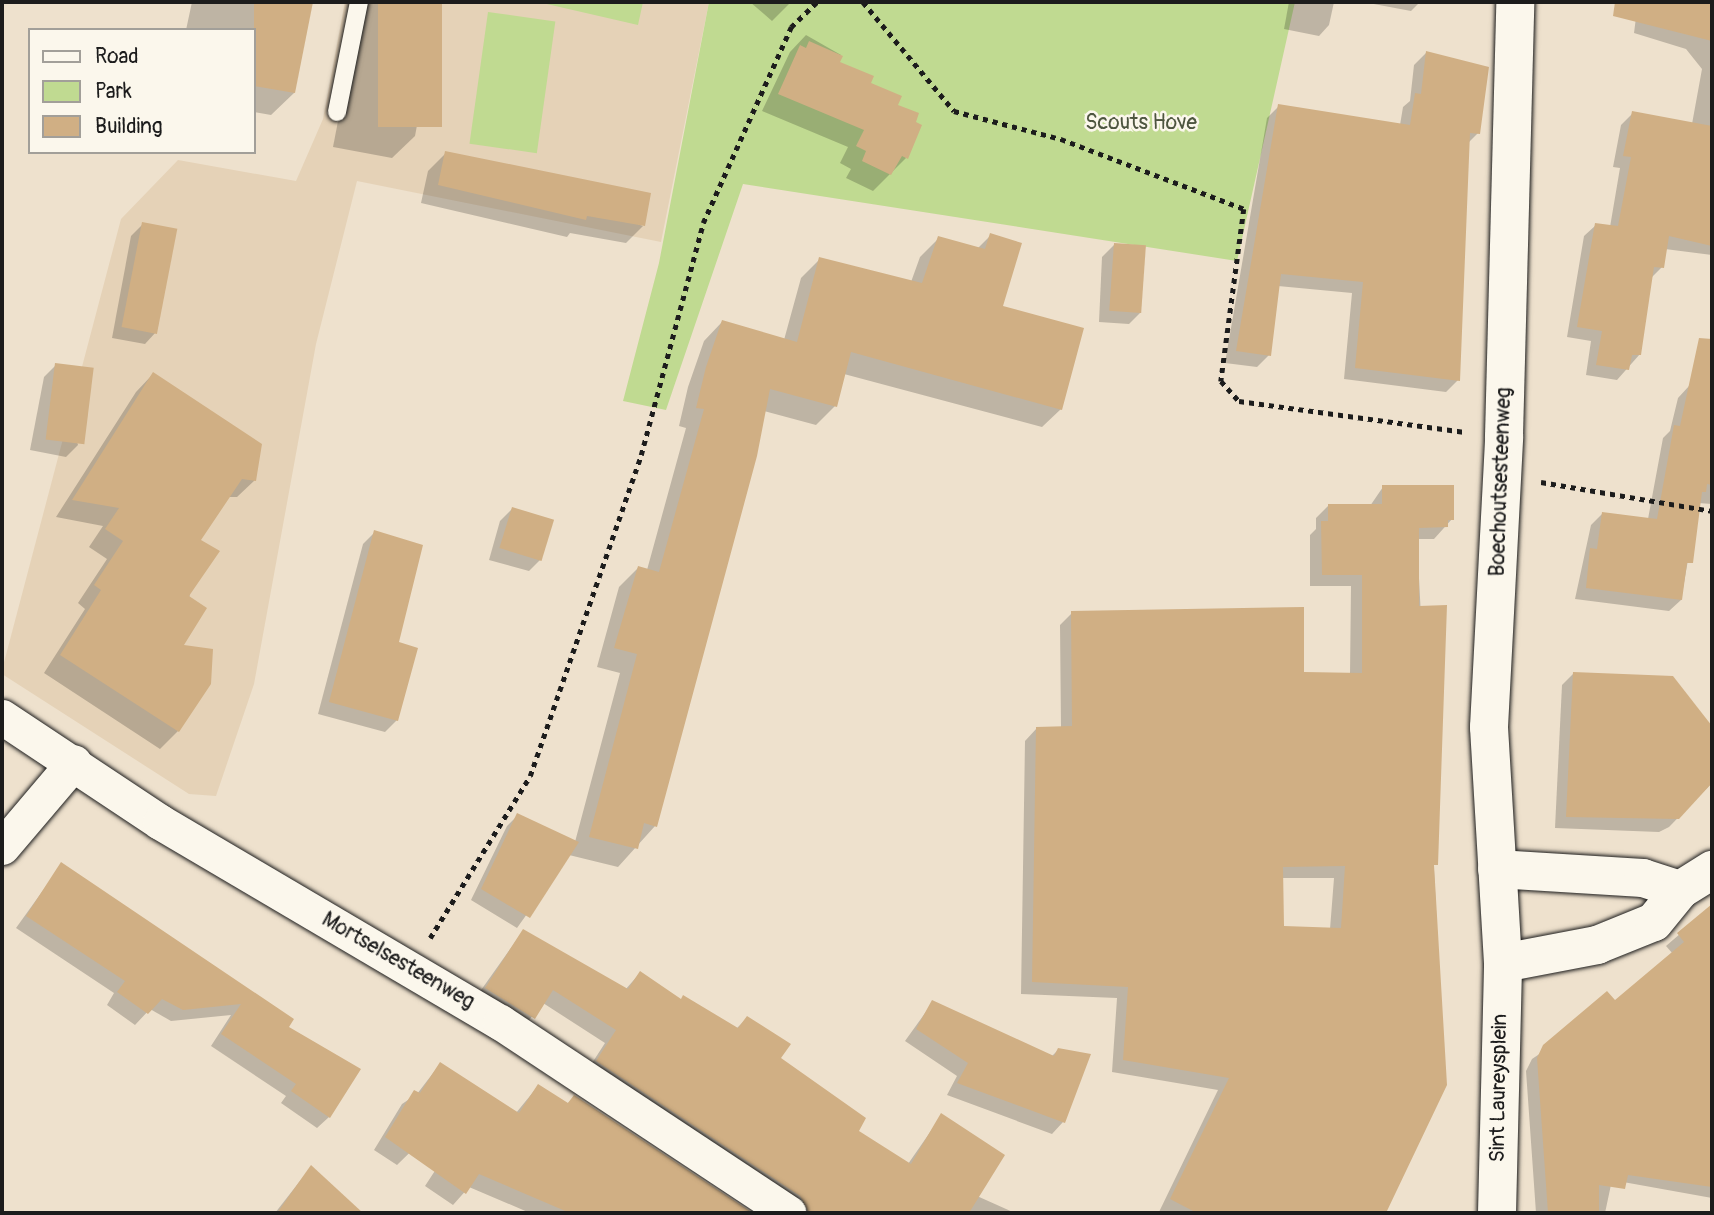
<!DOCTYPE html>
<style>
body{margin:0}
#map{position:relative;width:1714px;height:1215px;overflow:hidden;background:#eee1cd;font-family:Pangolin,sans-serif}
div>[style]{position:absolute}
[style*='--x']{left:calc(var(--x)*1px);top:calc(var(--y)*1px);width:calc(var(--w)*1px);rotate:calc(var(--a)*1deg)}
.built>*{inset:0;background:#e5d2b7}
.green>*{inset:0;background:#c0da91;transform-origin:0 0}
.shadow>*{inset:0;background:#0003}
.building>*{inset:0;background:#d0af84;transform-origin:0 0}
.path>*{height:4.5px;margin-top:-2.25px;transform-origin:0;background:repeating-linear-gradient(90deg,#1c1c1c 0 5px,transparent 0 10px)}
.roads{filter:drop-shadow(0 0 2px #1c1c1c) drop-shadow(0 0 2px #1c1c1c)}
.service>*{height:18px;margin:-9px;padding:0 9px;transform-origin:9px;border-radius:9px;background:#fbf7ec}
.minor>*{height:35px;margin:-17.5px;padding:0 17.5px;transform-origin:17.5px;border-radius:17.5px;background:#fbf7ec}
.tertiary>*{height:38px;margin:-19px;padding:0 19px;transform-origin:19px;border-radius:19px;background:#fbf7ec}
span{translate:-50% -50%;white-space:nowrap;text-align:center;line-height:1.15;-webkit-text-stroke:5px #fbf7ec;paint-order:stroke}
.park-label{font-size:21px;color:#4d553f}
.street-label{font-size:21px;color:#1c1c1c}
.frame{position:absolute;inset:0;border:4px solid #1c1c1c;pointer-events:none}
.legend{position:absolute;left:28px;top:28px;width:228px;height:126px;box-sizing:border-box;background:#fbf7ec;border:2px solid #a29f99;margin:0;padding:9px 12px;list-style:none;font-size:21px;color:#1c1c1c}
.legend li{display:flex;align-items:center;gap:14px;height:35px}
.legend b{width:35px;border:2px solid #a29f99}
</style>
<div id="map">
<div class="built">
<i style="clip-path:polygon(345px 2px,709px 2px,661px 242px,357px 181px,316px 344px,254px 684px,216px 796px,189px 794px,2px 674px,2px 670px,121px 219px,178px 160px,296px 181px,323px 119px)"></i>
</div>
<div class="green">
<i style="clip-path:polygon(538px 2px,643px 2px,638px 25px)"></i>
<i style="clip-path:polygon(709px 2px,1295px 2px,1237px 261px,743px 184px,666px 410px,623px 401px,659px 263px)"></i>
<i style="left:488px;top:12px;width:68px;height:133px;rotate:8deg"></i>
</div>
<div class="shadow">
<i style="clip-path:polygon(192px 2px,311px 2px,294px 93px,271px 115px,254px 112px,254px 30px,186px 30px)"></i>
<i style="clip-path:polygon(361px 2px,440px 2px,415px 136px,392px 158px,333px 147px)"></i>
<i style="clip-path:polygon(750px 2px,791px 2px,772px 21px)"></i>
<i style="clip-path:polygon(1289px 2px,1334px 2px,1329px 25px,1319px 36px,1284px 29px)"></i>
<i style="clip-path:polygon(1363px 2px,1420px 2px,1411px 11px)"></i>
<i style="clip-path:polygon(1638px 2px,1712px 2px,1712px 255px,1665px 249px,1662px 267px,1650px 279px,1640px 354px,1617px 380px,1586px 375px,1591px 341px,1567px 337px,1584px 236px,1596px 225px,1610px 227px,1620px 168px,1613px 167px,1621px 125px,1633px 113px,1692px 124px,1702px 69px,1686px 49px,1634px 33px)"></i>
<i style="clip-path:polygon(806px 35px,841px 55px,838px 63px,869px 84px,906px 158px,873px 191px,846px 178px,851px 169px,840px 163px,848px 147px,762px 111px,790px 52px)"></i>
<i style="clip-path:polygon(1426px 53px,1478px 133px,1468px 143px,1458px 380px,1446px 392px,1344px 379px,1352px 293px,1278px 286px,1269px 355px,1257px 367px,1225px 363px,1267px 118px,1279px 106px,1400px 125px,1403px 107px,1410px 101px,1414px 65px)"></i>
<i style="clip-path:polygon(446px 153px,643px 226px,626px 243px,570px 233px,567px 237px,421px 203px,428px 171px)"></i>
<i style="clip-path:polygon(143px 224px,156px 332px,145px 344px,112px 338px,131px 236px)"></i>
<i style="clip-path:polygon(991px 235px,1001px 307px,1061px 409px,1042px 427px,844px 374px,835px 406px,816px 425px,764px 411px,655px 826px,618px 867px,569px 855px,517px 928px,471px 900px,507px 826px,518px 815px,575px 842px,620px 673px,597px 667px,619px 587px,638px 568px,647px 570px,686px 428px,679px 426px,688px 387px,704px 341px,722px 322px,784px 340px,801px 278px,820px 259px,911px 282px,920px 257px,939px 238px,977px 249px)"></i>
<i style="clip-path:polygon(1114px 245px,1141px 312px,1129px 324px,1099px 322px,1102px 257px)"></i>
<i style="clip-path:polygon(56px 365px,78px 445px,66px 457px,30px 450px,44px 377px)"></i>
<i style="clip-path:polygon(153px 374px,255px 480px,237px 497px,228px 497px,199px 540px,181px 646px,209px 683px,178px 731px,160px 749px,44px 673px,85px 609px,78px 603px,107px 559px,89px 547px,103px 526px,56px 517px,136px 392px)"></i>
<i style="clip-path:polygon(1689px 386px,1712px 389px,1712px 504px,1698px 503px,1681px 600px,1669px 611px,1575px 599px,1591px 525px,1603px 513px,1648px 519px,1663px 438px,1670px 431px,1678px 398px)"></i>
<i style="clip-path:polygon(evenodd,1383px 487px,1452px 519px,1434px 539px,1417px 539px,1445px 1084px,1383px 1213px,1162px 1213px,1159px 1212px,1218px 1090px,1112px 1072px,1117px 998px,1021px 994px,1025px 741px,1037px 728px,1061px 728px,1060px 625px,1072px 613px,1302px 674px,1350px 674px,1351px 586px,1310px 586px,1310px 535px,1316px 529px,1316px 518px,1328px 506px,1370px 506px,1383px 487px,1282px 878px,1334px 878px,1330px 929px,1282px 927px,1282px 878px)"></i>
<i style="clip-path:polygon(512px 509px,541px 559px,529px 571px,489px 560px,500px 521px)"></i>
<i style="clip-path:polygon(375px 532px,397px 643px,397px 720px,385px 732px,318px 714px,363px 544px)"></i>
<i style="clip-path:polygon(1574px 673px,1673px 678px,1712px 729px,1712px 783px,1669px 827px,1659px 832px,1555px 828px,1562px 685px)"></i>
<i style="clip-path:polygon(62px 864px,286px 1027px,329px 1117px,317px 1128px,281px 1103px,286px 1096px,211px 1046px,231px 1015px,171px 1021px,150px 1009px,135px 1025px,107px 1005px,114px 993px,16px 928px)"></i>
<i style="clip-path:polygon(1703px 914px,1712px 921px,1712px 1059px,1708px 1064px,1712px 1070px,1712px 1198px,1612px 1180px,1605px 1213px,1536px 1213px,1526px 1071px,1532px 1059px,1615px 1003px,1673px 954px,1666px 946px)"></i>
<i style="clip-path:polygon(523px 931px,625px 990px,640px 973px,680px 1001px,736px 1029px,747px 1018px,779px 1059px,857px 1132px,908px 1164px,942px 1115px,977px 1196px,1015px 1213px,798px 1213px,585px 1074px,605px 1043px,543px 1003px,521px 1030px,474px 1000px)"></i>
<i style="clip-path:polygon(933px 1002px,1051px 1057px,1058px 1050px,1089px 1055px,1063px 1122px,1052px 1134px,947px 1095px,957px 1076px,905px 1041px)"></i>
<i style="clip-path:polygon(440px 1064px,476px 1088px,397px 1165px,374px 1150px,402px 1104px,417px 1094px)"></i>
<i style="clip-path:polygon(538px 1086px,566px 1105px,574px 1097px,750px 1213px,530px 1213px,469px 1187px,453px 1205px,425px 1186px,476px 1108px,516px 1113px)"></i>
<i style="clip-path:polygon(311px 1167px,353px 1207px,347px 1213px,275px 1213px)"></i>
</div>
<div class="building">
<i style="clip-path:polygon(254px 2px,313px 2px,295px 93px,254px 86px)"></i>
<i style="left:378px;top:2px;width:64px;height:125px"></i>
<i style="clip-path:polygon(1615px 2px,1712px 2px,1712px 41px,1613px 16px)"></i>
<i style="clip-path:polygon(809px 41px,843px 56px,840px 62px,874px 76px,871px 83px,902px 96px,898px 105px,919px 113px,916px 122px,922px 125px,908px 159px,902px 156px,891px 175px,862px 161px,866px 151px,856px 146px,864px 130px,778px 94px,800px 45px,806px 48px)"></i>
<i style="clip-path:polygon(1426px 51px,1489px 67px,1480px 134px,1470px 133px,1460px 381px,1355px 368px,1363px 282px,1281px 274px,1271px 356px,1236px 351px,1278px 104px,1410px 125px,1415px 93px,1421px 94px)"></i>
<i style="clip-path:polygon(1632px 111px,1712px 126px,1712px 246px,1669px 236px,1664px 268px,1654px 267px,1641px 355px,1632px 355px,1629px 370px,1596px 365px,1602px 331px,1577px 327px,1595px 223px,1618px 226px,1631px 157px,1623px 156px)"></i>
<i style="clip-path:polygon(445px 151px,651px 193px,645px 226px,587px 216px,586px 220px,438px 185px)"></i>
<i style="left:142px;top:222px;width:36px;height:107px;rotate:11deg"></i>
<i style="clip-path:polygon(990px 233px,1022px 243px,1003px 306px,1084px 328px,1062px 410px,851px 352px,837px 407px,770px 389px,757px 456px,657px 827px,644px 823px,638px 849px,589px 837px,637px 654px,614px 648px,638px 566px,659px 572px,704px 409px,696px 408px,706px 367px,722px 320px,797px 342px,819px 257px,922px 283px,938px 236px,985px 249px)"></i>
<i style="left:1114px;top:243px;width:32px;height:68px;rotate:4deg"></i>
<i style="clip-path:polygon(1699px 338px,1712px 339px,1712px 485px,1707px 484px,1706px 492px,1702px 492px,1693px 563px,1687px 563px,1682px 600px,1586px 588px,1590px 548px,1597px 549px,1602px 512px,1657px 519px,1674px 425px,1680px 426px)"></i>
<i style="left:55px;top:363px;width:39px;height:77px;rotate:7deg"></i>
<i style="clip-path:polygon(153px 372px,262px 444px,256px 481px,242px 479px,201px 540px,220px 551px,189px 596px,207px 608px,184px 645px,213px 649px,211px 684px,179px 732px,60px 655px,101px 590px,94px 585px,123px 541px,105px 529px,119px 508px,72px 500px)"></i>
<i style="clip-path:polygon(evenodd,1382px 485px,1454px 485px,1454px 520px,1448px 520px,1448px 527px,1419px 528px,1419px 606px,1447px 605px,1438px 865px,1434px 865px,1447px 1085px,1386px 1213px,1197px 1213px,1170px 1199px,1229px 1078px,1123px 1060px,1128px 987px,1032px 982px,1036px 727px,1072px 726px,1071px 611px,1304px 607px,1304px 672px,1362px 673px,1362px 575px,1322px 575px,1321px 521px,1328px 521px,1328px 504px,1382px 504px,1382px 485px,1345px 866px,1341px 928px,1284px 926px,1283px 867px,1345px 866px)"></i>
<i style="left:512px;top:507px;width:44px;height:43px;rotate:17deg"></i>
<i style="clip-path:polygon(374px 530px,423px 545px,399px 642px,418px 648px,398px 721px,329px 702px)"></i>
<i style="clip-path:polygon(1573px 672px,1673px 676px,1712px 726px,1712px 783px,1679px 819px,1566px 817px)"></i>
<i style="clip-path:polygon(517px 813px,579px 842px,530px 918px,481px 889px)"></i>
<i style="clip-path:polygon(61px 862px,294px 1019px,289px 1027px,361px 1069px,330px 1118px,291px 1091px,296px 1084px,221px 1034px,241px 1004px,183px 1010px,162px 999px,148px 1014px,117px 992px,125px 981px,26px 916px)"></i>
<i style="clip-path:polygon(1712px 904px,1712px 1187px,1628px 1175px,1625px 1189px,1599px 1185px,1599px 1213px,1548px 1213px,1537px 1058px,1543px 1045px,1607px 991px,1615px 1000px,1684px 942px,1677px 933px)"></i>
<i style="clip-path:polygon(523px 929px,628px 989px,640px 971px,681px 999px,683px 995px,738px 1028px,747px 1016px,791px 1044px,781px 1058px,866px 1118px,859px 1131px,911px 1164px,941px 1113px,1005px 1155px,969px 1213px,809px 1213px,800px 1196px,596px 1061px,616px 1030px,553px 990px,535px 1019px,485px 988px)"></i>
<i style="clip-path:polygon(932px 1000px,1054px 1056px,1058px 1048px,1091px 1054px,1065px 1123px,957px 1083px,968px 1063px,916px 1029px)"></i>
<i style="clip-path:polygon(440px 1062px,519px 1113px,538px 1084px,568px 1103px,574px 1095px,753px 1213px,570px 1213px,479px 1174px,466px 1194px,385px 1137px,414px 1090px,420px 1093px)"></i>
<i style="clip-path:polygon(311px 1165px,363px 1213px,277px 1213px)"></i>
</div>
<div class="path">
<i style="--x:863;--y:2;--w:142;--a:50.1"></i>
<i style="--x:954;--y:111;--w:111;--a:14.7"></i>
<i style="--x:1061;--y:139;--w:196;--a:20.9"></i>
<i style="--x:1244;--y:209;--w:174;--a:97.6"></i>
<i style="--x:1221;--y:381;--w:27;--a:48"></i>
<i style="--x:1239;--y:401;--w:228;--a:7.8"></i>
<i style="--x:1541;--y:482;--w:173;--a:9.6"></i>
<i style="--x:430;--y:938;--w:190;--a:-58.3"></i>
<i style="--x:530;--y:776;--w:340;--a:-70.9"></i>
<i style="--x:641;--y:455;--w:240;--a:-75"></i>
<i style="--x:703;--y:223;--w:215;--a:-65.8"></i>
<i style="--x:791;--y:27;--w:36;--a:-44"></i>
</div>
<div class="roads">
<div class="service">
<i style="--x:337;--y:112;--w:112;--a:-78.7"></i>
</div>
<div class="minor">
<i style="--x:2;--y:717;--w:190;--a:33.6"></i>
<i style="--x:160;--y:822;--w:394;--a:30.5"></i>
<i style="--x:500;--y:1022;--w:346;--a:33.5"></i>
<i style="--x:2;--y:847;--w:111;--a:-49.7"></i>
</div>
<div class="tertiary">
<i style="--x:1497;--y:869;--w:146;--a:3.5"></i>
<i style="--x:1643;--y:878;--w:39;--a:18"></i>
<i style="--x:1503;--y:963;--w:96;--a:-10.8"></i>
<i style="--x:1597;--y:945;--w:61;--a:-22"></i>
<i style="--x:1654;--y:922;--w:41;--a:-50.9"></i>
<i style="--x:1680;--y:890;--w:38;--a:-32"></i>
<i style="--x:1497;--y:1213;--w:250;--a:-88.6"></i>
<i style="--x:1503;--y:963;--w:236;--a:-93.4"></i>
<i style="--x:1489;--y:727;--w:291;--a:-87"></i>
<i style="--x:1504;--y:436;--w:434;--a:-88.5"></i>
</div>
</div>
<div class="park-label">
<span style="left:1141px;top:123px">Scouts Hove</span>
</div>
<div class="street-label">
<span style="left:1501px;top:482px;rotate:-88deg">Boechoutsesteenweg</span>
<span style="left:398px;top:961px;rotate:30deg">Mortselsesteenweg</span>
<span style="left:1499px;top:1088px;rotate:-89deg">Sint Laureysplein</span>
</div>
<div class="frame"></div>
<ul class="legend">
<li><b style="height:9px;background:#fbf7ec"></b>Road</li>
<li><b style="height:19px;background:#c0da91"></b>Park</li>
<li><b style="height:19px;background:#d0af84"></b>Building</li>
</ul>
</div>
